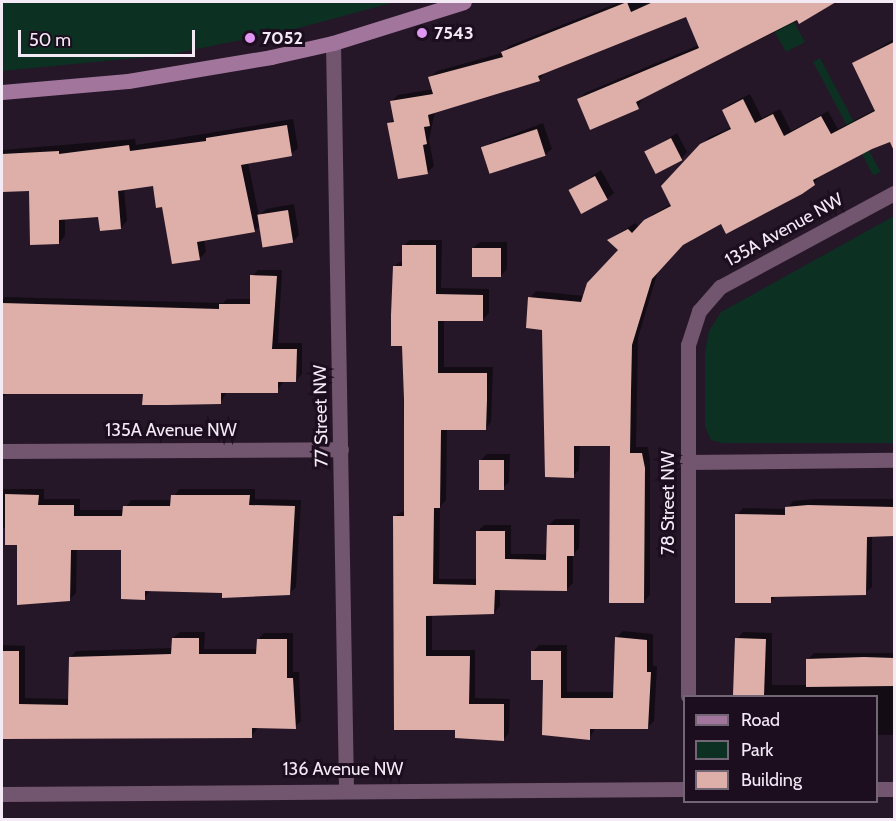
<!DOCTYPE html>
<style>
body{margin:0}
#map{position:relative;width:896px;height:821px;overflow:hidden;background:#251728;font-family:Cabin,sans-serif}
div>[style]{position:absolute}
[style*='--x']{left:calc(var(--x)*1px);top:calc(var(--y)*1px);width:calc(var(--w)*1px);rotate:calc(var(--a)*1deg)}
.green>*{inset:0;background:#0c3022;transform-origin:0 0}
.shadow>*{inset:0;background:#0007}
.building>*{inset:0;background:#deafa9;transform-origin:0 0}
.street>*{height:15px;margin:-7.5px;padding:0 7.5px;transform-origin:7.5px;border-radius:7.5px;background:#72556e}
.secondary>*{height:15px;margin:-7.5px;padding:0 7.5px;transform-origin:7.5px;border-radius:7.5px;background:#a2759d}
.dots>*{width:16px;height:16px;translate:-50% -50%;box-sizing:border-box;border:3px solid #1c0e1e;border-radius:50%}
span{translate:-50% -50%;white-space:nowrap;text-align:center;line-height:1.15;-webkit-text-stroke:6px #1c0e1e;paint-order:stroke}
.poi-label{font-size:18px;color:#f4eaf6;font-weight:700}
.left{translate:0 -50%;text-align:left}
.street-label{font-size:18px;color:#f4eaf6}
.frame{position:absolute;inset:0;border:3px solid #f4eaf6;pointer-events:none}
.legend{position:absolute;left:683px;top:695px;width:195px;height:108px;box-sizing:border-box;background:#1c0e1e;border:2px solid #726674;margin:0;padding:8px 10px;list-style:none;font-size:18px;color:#f4eaf6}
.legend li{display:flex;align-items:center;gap:12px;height:30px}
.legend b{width:30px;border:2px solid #726674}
.scale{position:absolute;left:18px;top:30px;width:177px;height:27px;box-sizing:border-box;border:3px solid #f4eaf6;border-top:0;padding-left:8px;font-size:18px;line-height:21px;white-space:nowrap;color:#f4eaf6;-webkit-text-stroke:4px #1c0e1e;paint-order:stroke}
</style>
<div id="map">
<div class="green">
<i style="clip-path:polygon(2px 2px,395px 2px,295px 29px,167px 55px,2px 71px)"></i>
<i style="clip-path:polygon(758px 2px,783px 2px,805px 42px,786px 52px)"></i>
<i style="left:820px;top:58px;width:129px;height:8px;rotate:62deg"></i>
<i style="clip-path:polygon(894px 216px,894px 443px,723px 443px,711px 440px,705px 426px,705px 351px,709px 331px,721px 312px)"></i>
</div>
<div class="shadow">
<i style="clip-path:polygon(620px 2px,765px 2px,769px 9px,782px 2px,836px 2px,643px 97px,638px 107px,579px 99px,585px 93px,699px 45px,687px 16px,545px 72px,539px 80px,435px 111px,429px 140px,434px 166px,427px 173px,389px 124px,394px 118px,391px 102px,398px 95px,434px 89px,430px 77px,437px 71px,502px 53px,509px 46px)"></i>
<i style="clip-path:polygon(894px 39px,894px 138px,819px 175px,814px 184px,721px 222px,684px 243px,658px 271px,638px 338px,636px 447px,648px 447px,650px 461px,650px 595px,644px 601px,611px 445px,580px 445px,579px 470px,573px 476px,544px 328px,530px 298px,536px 291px,585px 296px,620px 250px,609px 240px,635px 223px,639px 227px,653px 214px,672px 204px,663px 186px,708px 138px,732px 127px,723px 111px,730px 104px,750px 94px,762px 118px,780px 109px,791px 131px,828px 111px,838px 129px,876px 109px,853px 63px)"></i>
<i style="clip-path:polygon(293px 119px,298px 148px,291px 154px,248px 162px,259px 216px,266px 209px,294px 204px,299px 235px,293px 242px,261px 225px,254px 231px,204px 240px,206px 252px,200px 258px,163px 206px,154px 185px,124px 189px,127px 221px,121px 228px,100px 216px,65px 218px,65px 236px,59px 243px,31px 189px,2px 191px,2px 150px,135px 139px,136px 145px)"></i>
<i style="clip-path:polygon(543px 123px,552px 149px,545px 155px,484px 149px,490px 143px)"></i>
<i style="clip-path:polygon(677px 133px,687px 152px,681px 159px,646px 152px)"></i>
<i style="clip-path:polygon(601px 170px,614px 193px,607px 199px,571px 190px)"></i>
<i style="clip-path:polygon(410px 240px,442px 240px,441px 288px,489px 289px,489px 313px,482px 320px,444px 320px,444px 367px,493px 367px,491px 422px,485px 429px,447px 429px,446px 500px,440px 507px,439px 579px,478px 579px,477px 532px,484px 525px,511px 525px,511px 554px,548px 554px,548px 526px,555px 519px,580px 519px,579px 548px,573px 555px,573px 583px,566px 590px,500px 589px,500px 606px,494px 613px,432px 614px,432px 650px,475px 650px,475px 698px,510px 699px,509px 733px,503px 740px,456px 729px,396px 728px,395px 516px,405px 510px,403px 344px,394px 266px,403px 260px,403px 246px)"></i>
<i style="clip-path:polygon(480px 242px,507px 242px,507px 269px,501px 276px,473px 248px)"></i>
<i style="clip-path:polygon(258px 270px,282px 270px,278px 343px,302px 343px,302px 374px,296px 381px,284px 381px,277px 391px,227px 392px,220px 403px,144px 392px,11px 392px,2px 397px,2px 300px,5px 297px,223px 303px,227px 299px,252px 299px,252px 276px)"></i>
<i style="clip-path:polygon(487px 454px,510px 454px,509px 482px,503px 488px,481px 460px)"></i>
<i style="clip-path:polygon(2px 489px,44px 489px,44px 499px,80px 499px,80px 510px,124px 510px,131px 500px,172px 500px,179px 489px,255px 489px,255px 499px,301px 500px,296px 587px,289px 594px,151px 590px,144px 598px,123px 549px,77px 548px,76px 593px,70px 599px,6px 528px,2px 528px)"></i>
<i style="clip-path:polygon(815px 499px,894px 499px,894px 535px,872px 535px,872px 587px,865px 593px,777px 595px,771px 601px,737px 515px,743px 508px,787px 509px,793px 501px)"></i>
<i style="clip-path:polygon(623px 631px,653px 634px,653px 666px,657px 666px,654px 721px,648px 727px,596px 727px,589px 739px,544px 678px,533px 651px,539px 645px,567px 645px,567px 692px,615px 692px,617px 637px)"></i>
<i style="clip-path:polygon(180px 632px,205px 632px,204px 649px,258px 649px,258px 639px,264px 633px,293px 633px,293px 672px,299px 672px,301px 721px,295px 727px,258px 727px,251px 737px,2px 737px,2px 645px,25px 646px,25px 698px,69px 699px,70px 658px,76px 651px,173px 648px,173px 638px)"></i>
<i style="clip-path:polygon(743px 632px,772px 633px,772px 685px,807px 685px,808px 659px,814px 653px,894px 653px,894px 735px,876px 735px,876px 696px,735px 696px,737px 639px)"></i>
</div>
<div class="building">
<i style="clip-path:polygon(627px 2px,631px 12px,653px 2px,836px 2px,799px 24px,797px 20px,636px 102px,639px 109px,590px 130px,577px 99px,699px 48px,686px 17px,538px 76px,540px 81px,428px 115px,430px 126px,424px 127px,427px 144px,423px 145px,428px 174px,398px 179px,387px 123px,394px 122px,390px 101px,433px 94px,428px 77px,503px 57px,501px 52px)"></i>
<i style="clip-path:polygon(894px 42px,894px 151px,890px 142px,872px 149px,813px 180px,815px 185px,802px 194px,726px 234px,721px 224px,683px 245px,652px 279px,632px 345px,631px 392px,630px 453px,642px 453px,645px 468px,644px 603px,609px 603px,610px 446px,574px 446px,574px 478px,545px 477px,542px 330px,526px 328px,528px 297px,581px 302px,587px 283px,618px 250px,607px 240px,628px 229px,632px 233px,644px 220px,671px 206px,661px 186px,700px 144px,731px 129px,722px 110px,743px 99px,755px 123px,773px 114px,784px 136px,821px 116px,831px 134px,875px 111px,852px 63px)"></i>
<i style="clip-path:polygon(287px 125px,292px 156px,241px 165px,255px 232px,197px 242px,200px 260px,172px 264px,162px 207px,156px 208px,153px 186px,118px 191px,121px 229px,100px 231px,98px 217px,59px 220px,59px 244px,30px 245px,29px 191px,2px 192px,2px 154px,59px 151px,59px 154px,129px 145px,130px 151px,206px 141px,206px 138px)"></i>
<i style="left:537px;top:129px;width:28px;height:59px;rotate:72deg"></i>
<i style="left:671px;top:138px;width:25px;height:30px;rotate:63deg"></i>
<i style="left:595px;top:176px;width:27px;height:30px;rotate:62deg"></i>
<i style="left:288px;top:210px;width:33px;height:31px;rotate:81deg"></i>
<i style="clip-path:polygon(402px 245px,436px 245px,436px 294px,483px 295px,483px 321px,438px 321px,438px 373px,487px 373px,487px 400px,486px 430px,441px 430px,440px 508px,434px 508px,433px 584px,476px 585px,476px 531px,505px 531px,505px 559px,546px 560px,547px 525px,574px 525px,574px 556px,567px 556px,567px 591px,495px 590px,494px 614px,426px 616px,426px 656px,470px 656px,469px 704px,504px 704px,504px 741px,455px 738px,455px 730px,394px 730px,393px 516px,404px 516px,404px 400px,402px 346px,391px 346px,391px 315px,393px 266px,402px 266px)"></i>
<i style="left:472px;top:248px;width:29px;height:29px"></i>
<i style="clip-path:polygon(250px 275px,277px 276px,272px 349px,297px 349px,296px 382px,278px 382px,278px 393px,221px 393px,221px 404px,167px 405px,142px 405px,143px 394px,2px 394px,2px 303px,219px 309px,219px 304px,250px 304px)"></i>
<i style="left:479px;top:460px;width:25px;height:30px"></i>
<i style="clip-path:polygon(5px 494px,39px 495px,38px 505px,74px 505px,74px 516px,122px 516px,123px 506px,170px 506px,171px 495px,250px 495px,249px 505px,295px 506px,290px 595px,222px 598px,222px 593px,145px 591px,145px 600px,121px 599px,121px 550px,71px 550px,70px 601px,17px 605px,17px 545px,5px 545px)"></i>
<i style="clip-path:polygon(808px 505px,894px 507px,894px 536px,867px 537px,866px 595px,771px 597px,771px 603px,735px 603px,735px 514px,785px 515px,785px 507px)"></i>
<i style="clip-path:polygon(615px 637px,647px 640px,647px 672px,651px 672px,648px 729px,590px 729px,590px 740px,542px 735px,543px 680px,531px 680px,531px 651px,561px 651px,561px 698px,613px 698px)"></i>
<i style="clip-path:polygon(172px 638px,199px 638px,199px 654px,256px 654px,257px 639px,287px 639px,287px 678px,293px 678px,296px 729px,252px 728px,252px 738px,2px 739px,2px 651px,19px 651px,19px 704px,68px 705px,69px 657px,171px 654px)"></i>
<i style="left:735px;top:638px;width:31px;height:58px;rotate:2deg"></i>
<i style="clip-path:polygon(864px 657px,894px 658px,894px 686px,806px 687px,806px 659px)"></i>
</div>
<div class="street">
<i style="--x:333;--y:43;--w:745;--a:89"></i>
<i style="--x:2;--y:451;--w:339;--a:-0.3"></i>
<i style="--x:687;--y:462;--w:207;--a:-0.6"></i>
<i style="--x:688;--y:696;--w:351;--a:-90"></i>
<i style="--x:688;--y:345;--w:36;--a:-72"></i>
<i style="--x:699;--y:311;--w:32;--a:-49"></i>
<i style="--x:720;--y:287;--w:198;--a:-28.4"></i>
<i style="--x:876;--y:789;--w:18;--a:0"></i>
<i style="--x:2;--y:794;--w:682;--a:-0.42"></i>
</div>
<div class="secondary">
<i style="--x:2;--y:92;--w:126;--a:-5"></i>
<i style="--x:128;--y:81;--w:145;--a:-9.5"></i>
<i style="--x:271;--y:57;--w:64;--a:-12.7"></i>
<i style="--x:333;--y:43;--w:137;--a:-17.4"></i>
</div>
<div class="dots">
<i style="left:422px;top:33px;background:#de98f2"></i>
<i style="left:250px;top:38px;background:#de98f2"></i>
</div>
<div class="poi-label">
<span class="left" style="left:434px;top:33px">7543</span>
<span class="left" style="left:262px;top:38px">7052</span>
</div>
<div class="street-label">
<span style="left:784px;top:230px;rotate:-29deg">135A Avenue NW</span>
<span style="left:321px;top:416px;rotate:-91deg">77 Street NW</span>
<span style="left:171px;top:430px">135A Avenue NW</span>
<span style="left:668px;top:503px;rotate:-90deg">78 Street NW</span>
<span style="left:343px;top:769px">136 Avenue NW</span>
</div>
<div class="frame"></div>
<ul class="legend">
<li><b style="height:8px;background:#a2759d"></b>Road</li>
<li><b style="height:16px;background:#0c3022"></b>Park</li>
<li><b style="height:16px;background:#deafa9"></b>Building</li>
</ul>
<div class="scale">50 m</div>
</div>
